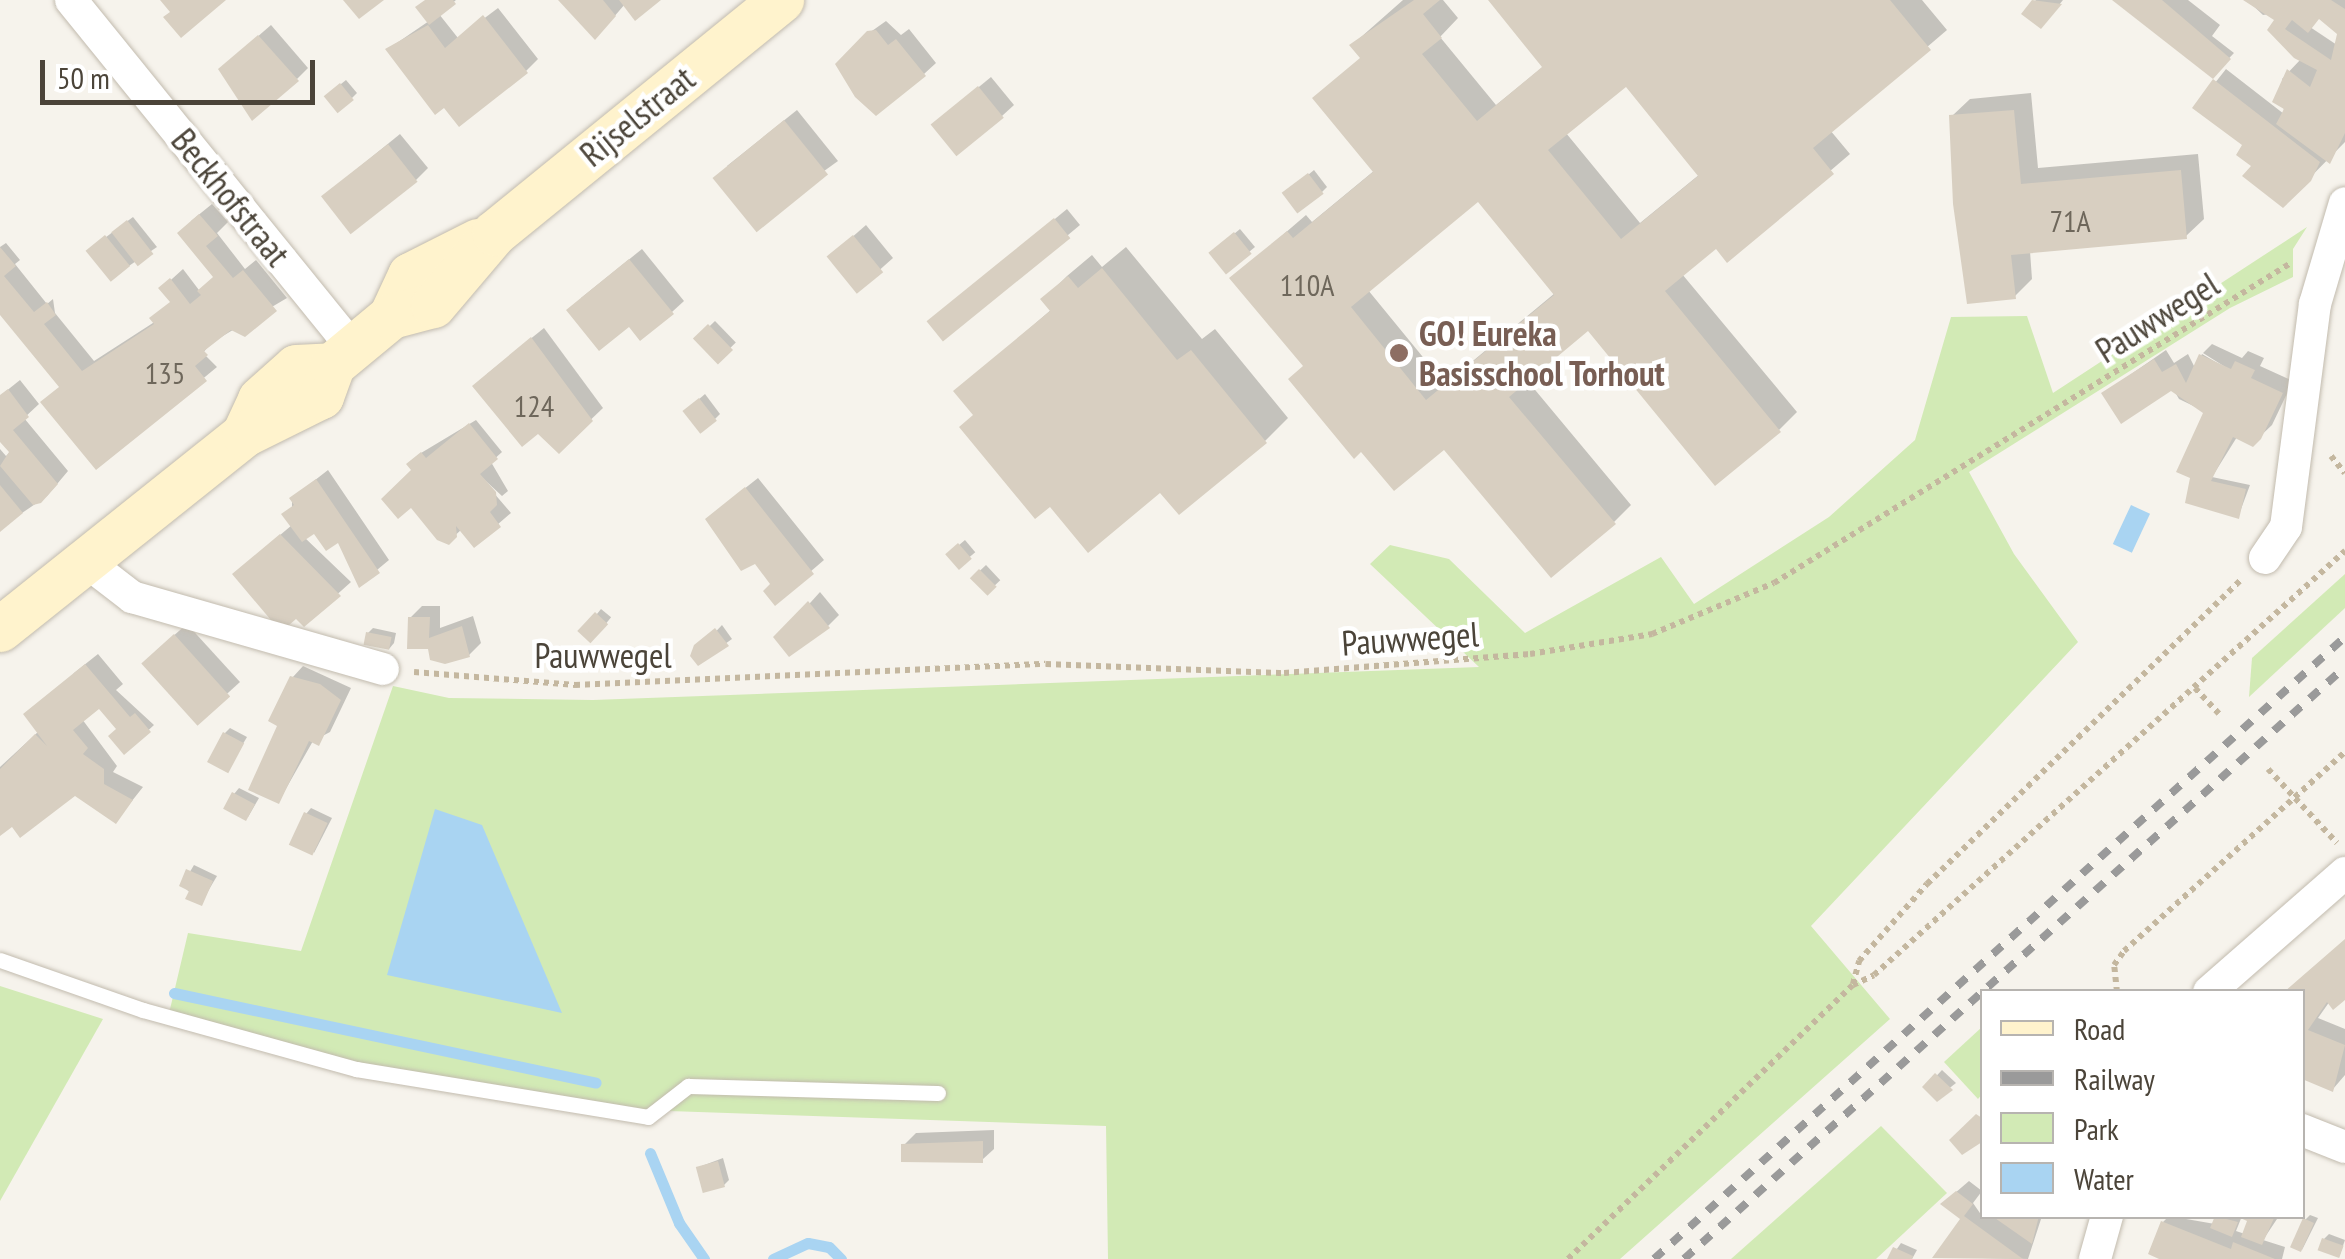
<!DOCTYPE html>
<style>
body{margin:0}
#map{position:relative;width:2345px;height:1259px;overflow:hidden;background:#f6f3ec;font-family:"PT Sans Narrow",sans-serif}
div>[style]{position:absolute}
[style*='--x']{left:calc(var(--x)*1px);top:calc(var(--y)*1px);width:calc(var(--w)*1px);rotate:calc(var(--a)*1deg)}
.green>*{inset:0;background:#d2eab5}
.water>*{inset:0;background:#a9d4f2;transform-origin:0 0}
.shadow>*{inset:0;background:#0003;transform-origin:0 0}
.stream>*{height:11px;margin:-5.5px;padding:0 5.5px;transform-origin:5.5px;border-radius:5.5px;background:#a9d4f2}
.building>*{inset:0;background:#d8cfc1;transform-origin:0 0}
.path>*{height:6px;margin-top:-3px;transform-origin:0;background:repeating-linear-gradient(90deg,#c4b79f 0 5px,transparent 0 10px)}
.roads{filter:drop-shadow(0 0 2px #c2bbae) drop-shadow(0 0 2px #c2bbae)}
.lane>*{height:15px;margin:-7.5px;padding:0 7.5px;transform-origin:7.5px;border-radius:7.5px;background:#fff}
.street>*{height:32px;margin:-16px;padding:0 16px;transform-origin:16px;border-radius:16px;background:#fff}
.secondary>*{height:45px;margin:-22.5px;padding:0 22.5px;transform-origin:22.5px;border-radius:22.5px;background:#fff3cd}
.rail>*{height:8px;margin-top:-4px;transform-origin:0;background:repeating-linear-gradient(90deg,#9a9a9a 0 12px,transparent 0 24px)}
.dots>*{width:28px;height:28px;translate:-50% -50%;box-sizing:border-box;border:5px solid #fff;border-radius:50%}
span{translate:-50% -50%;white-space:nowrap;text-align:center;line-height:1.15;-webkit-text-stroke:9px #fff;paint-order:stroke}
.number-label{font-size:30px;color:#6e675b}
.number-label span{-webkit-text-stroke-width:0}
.street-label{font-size:35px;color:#4b4439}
.education-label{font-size:35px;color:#785e54;font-weight:700}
.left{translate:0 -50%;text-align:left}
.legend{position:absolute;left:1980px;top:989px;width:325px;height:230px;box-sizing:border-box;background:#fff;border:2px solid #b7b4b0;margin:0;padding:12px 18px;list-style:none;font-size:30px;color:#4b4439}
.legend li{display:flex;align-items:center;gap:20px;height:50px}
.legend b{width:50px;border:2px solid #b7b4b0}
.scale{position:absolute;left:40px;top:60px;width:275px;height:45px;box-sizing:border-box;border:5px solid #4b4439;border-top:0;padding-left:12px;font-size:30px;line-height:35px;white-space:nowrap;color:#4b4439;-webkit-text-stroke:8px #fff;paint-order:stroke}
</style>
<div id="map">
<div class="green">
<i style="clip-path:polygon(2307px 227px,2293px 249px,2293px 277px,2230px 308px,1969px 472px,2014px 554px,2078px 642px,1811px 926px,1890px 1019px,1620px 1259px,1108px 1259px,1106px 1126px,640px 1110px,351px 1062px,167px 1022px,188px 933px,301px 951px,393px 686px,449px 698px,593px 700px,1479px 667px,1370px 564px,1390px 545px,1449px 559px,1525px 633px,1661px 557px,1694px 604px,1829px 517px,1915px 440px,1951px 317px,2027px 316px,2053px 393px)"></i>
<i style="clip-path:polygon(2345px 574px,2345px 608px,2249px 697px,2252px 658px)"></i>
<i style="clip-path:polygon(0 986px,103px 1019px,0 1201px)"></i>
<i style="clip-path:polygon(1982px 1027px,1982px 1094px,1978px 1099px,1944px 1062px)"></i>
<i style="clip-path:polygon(1881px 1126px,1947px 1193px,1876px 1259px,1731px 1259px)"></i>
</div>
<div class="water">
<i style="left:2131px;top:505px;width:21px;height:43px;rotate:25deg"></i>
<i style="clip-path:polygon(435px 809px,482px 825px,562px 1013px,387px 975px)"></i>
</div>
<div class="shadow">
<i style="clip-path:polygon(428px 0,456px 0,439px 14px,458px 38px,498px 8px,538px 59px,526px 71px,388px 49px,429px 21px)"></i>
<i style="clip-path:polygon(563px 0,657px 0,625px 4px,607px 25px)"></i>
<i style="clip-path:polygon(evenodd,1403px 0,1443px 0,1458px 18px,1440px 37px,1496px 105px,1544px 66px,1491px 0,1922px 0,1947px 30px,1830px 130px,1850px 154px,1727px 259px,1716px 246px,1682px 274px,1797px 412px,1779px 430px,1589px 327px,1526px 379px,1631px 505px,1614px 522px,1444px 447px,1305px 365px,1233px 278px,1306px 215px,1312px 222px,1375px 170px,1362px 57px,1352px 45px,1403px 0,1626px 84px,1700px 174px,1640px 223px,1566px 133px,1626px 84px,1403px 0,1478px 199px,1555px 293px,1445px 384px,1368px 290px,1478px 199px)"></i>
<i style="clip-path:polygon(2036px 0,2063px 0,2046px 21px,2025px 14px)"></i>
<i style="clip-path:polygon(2116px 0,2188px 0,2220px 25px,2212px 36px,2234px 53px,2213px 75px)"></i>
<i style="clip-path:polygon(evenodd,2247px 0,2345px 0,2345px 142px,2283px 205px,2246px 145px,2196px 107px,2226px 69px,2284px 114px,2282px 79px,2301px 59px,2270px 30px,2285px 12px,2263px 15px,2247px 0,2319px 16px,2340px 33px,2337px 45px,2310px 27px,2319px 16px)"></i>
<i style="clip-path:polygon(886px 21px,901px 35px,909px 29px,936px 63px,924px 74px,862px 38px)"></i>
<i style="clip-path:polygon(271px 25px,308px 68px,297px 79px,233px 58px)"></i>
<i style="clip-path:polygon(991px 77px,1014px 105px,1002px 116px,946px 114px)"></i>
<i style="clip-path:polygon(346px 80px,357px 93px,352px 98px,331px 92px)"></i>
<i style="clip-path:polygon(2031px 93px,2038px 168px,2198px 154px,2204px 219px,2186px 236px,2030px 251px,2032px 279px,2015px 296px,1952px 116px,1970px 99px)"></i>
<i style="clip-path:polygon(797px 110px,838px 161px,752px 223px,727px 166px)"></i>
<i style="clip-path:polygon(400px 134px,428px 168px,416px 180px,336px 186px)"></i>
<i style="clip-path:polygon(1314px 170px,1327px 187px,1322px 192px,1291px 189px)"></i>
<i style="clip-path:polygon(212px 204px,228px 222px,217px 233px,245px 269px,256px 260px,287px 298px,211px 343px,203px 353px,217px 367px,96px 467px,61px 386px,0 306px,0 247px,6px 243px,20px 260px,15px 264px,47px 304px,53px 299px,55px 313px,94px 361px,156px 321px,173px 301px,162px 288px,183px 269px,202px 294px,216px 277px,191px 221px)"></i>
<i style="clip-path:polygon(1067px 209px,1080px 225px,944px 339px,943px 311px)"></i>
<i style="clip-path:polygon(133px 217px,157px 247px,111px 278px,94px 246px)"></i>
<i style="clip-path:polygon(866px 225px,893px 258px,857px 290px,842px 246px)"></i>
<i style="clip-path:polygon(1240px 229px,1255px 247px,1226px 271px,1217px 248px)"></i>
<i style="clip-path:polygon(1126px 247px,1202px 339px,1215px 329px,1288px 418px,1265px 441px,1161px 489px,976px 414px,957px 391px,1052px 309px,1044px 299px,1067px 276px,1092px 255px,1102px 267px)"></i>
<i style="clip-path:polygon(642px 249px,684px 301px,672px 312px,629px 323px,581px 298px)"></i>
<i style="left:715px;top:321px;width:30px;height:26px;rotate:46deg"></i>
<i style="clip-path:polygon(544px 328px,603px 408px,559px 450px,487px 374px)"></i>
<i style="clip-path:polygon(2212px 344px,2242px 358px,2248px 351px,2264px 358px,2260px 366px,2293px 381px,2272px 425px,2252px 444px,2237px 437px,2212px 477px,2250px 485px,2238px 517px,2188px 501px,2206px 412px,2179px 399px,2172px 387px,2104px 393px,2166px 350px,2174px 363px,2188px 354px,2195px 368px,2202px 354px,2241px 377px,2203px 353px)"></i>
<i style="clip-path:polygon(20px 380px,39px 404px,24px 418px,68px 471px,47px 496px,0 528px,0 449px,6px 456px,11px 451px,0 438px,0 396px)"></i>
<i style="clip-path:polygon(705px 394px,720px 414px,715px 419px,691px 406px)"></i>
<i style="clip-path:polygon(476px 420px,502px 452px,491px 462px,508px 491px,502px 496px,475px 471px,511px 513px,475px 544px,462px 529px,448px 542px,414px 470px,421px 453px)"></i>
<i style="clip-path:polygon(328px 470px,389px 560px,360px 584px,339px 539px,314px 530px,304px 537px,351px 582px,304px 624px,247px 563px,292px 525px,292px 498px)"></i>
<i style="clip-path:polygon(758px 478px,824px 560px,775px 602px,773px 584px,720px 508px)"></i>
<i style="left:965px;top:540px;width:16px;height:21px;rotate:50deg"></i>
<i style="left:986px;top:565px;width:21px;height:19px;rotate:47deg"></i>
<i style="clip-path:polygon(820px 592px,839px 615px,828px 626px,791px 624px)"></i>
<i style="clip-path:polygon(422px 606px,440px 606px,440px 628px,473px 616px,481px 643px,469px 655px,431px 647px,410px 618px)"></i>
<i style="left:601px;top:609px;width:13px;height:30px;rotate:39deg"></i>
<i style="clip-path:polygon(187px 624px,240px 682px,196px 722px,156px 651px)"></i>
<i style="clip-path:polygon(722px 625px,732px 639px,698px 663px,693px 656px)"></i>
<i style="clip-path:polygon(373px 628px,396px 633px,394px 643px,389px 649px,368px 633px)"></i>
<i style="clip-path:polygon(98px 654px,123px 684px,116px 690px,154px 725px,125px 752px,113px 698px,82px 719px,117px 766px,113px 772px,143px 787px,116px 821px,75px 793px,0 832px,0 767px,39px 731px,74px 673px)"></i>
<i style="clip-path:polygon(303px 666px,351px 688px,330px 732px,313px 741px,279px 801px,280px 725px,292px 678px)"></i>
<i style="clip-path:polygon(230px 728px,247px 737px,228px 769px,225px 733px)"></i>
<i style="clip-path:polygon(239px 788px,259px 798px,248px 817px,234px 794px)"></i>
<i style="clip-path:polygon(311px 808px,332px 818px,314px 853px,306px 814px)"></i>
<i style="clip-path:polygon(194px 865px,217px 876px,201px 903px,182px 885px)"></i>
<i style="clip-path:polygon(2345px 942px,2345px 997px,2330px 1001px,2318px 1018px,2345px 1029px,2345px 1075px,2333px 1089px,2302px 1077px,2302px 992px,2289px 992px)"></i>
<i style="clip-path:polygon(1942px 1070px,1956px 1083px,1937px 1098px,1926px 1087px)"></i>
<i style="clip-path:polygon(994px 1130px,994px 1149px,982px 1160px,904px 1145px,916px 1133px)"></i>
<i style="clip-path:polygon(723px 1158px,729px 1180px,724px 1185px,699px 1167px)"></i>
<i style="clip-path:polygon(1969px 1181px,1982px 1191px,1973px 1203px,1982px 1216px,2042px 1216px,2028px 1259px,1935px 1257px,1963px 1218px,1955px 1193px)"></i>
<i style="clip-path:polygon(2310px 1215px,2318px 1218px,2302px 1250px,2305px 1220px)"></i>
<i style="clip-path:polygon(2169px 1216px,2215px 1224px,2218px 1216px,2242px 1216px,2236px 1231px,2245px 1234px,2250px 1220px,2242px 1216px,2279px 1216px,2263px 1240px,2285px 1247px,2282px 1259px,2166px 1259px,2163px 1222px)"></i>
<i style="clip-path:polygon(2329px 1234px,2345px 1240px,2339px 1257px,2324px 1239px)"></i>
<i style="clip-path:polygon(1901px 1243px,1917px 1250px,1912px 1259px,1890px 1259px)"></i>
</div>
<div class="stream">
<i style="--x:174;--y:993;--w:431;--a:12"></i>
<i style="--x:650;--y:1153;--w:76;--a:67.5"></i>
<i style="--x:679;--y:1223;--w:44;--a:55.2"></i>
<i style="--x:773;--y:1259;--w:38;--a:-25"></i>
<i style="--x:808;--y:1243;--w:21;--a:11"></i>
<i style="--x:829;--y:1247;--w:17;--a:45"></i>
</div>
<div class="building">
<i style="clip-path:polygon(160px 0,226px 0,181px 38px,163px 17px,170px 12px)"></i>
<i style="clip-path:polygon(343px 0,384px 0,359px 19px)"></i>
<i style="clip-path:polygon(425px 0,453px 0,456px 4px,429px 25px,415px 7px)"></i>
<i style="clip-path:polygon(558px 0,603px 0,616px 16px,595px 40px)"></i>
<i style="clip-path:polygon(619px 0,661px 0,635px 21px)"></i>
<i style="clip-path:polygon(evenodd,1414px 0,1440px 0,1423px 14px,1442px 38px,1422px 54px,1477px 121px,1542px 67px,1488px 0,1890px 0,1931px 50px,1813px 148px,1834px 174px,1727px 263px,1716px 249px,1665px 291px,1781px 432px,1715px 486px,1588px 331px,1509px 397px,1616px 524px,1551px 578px,1444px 450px,1394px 491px,1361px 452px,1354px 459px,1288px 379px,1303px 366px,1229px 278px,1287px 231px,1293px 238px,1373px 172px,1312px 98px,1360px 58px,1349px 45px,1414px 0,1626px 87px,1698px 176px,1621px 239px,1548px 150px,1626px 87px,1414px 0,1478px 202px,1554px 295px,1426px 400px,1351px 307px,1478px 202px)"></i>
<i style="clip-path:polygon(2032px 0,2062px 4px,2041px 29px,2021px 14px)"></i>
<i style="clip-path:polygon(2112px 0,2162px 0,2231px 59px,2213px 79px)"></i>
<i style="clip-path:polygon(evenodd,2243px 0,2331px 0,2345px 9px,2345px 133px,2330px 164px,2276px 124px,2284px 109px,2272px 102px,2287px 69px,2310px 87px,2317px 70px,2294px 58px,2267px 30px,2274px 20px,2243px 0,2319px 19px,2337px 34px,2331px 60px,2285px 29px,2292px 20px,2308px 33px,2319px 19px)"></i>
<i style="clip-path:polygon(483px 15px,528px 73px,459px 127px,444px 108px,435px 115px,385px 49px,428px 25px,445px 48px)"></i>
<i style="clip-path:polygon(867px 31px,876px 30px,888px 45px,896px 39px,926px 76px,876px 116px,855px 97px,835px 64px)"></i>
<i style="clip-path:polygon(258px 35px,299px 81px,252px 121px,218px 69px)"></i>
<i style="clip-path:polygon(2213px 79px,2320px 162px,2311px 181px,2283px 208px,2242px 176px,2251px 166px,2236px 155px,2242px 145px,2192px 108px)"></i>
<i style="left:340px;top:83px;width:22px;height:21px;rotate:51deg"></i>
<i style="left:978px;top:86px;width:41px;height:61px;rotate:51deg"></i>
<i style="clip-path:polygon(2014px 110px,2021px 184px,2181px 170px,2187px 239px,2011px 255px,2016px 299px,1967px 304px,1953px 204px,1949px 115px)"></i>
<i style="left:784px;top:120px;width:70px;height:92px;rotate:51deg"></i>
<i style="left:388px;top:144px;width:48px;height:85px;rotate:52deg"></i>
<i style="left:1308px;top:173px;width:26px;height:33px;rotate:53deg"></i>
<i style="clip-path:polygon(199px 214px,218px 236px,206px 246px,233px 278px,243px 270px,277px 311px,245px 337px,231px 330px,204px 351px,208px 355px,195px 366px,207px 381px,96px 470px,40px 402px,59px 387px,0 315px,0 247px,16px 266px,4px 276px,34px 312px,47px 302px,56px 315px,44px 324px,82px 371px,154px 324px,149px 318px,170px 302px,158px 288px,170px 278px,190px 304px,201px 295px,197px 291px,213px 277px,177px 233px)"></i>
<i style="left:1054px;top:218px;width:26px;height:164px;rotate:51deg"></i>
<i style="left:127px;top:220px;width:43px;height:20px;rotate:52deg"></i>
<i style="left:1234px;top:232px;width:28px;height:33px;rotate:51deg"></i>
<i style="left:105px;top:235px;width:40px;height:25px;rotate:51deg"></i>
<i style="left:853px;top:235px;width:48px;height:34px;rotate:51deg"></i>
<i style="clip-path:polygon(629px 259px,674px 314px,640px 341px,629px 327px,599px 351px,566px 310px)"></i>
<i style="clip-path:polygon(1102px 268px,1177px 360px,1191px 350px,1267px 443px,1179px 515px,1160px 493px,1088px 553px,1050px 507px,1035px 519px,959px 427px,973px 415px,953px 391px,1050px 311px,1040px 299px,1068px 276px,1078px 288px)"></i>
<i style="left:708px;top:324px;width:36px;height:21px;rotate:46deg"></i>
<i style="clip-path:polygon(531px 337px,593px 421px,559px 454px,538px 434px,522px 447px,472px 386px)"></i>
<i style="clip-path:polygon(2199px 354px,2231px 369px,2235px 361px,2255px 370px,2251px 378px,2283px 393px,2261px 439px,2253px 447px,2233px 437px,2211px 481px,2246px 489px,2239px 519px,2185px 503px,2190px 478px,2176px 472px,2203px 413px,2171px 391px,2121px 424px,2101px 393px,2154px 359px,2162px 372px,2176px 364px,2186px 383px)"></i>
<i style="clip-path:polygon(8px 389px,29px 417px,13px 430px,58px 484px,41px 503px,33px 505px,0 466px,9px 452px,0 442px,0 395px)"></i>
<i style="left:699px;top:398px;width:29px;height:21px;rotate:52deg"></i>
<i style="clip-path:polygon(469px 423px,498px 459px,480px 474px,496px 492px,497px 505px,490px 512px,501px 527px,474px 548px,456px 526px,457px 537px,449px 545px,437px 540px,411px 508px,398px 519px,381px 499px,411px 470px,406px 464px,421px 452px,426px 458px)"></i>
<i style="clip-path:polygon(316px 479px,380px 573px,359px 588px,338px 543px,326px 551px,314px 534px,302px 542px,281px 514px,294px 505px,289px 498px)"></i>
<i style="clip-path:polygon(0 485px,23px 513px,0 532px)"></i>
<i style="clip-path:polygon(745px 487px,814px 574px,775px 606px,763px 591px,770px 584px,755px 564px,741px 571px,705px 519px)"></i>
<i style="clip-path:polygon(280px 534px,341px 596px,304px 627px,296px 619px,281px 632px,232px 574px)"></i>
<i style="left:958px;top:543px;width:21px;height:17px;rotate:49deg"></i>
<i style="left:979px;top:569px;width:25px;height:13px;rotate:45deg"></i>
<i style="clip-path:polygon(808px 601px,830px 628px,789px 657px,773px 637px)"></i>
<i style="left:595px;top:612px;width:18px;height:26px;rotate:43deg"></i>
<i style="clip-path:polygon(408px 617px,430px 617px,429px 638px,462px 626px,470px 657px,445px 664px,430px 660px,428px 649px,407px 649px)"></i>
<i style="clip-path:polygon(715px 628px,729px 646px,698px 666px,690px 656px,694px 645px)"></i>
<i style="left:366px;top:632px;width:26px;height:13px;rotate:11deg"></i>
<i style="left:174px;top:634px;width:84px;height:44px;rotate:48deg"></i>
<i style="clip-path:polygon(85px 664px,130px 717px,135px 713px,151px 732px,124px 755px,108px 736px,116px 729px,99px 709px,73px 730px,88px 748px,83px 754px,104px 769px,104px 784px,133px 800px,116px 824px,75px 796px,20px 838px,12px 827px,0 836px,0 769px,35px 734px,47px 746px,23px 714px)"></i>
<i style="clip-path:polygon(290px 676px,320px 684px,341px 700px,319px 746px,309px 741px,279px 804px,248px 790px,277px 726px,268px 721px)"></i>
<i style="left:223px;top:732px;width:24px;height:34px;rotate:28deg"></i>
<i style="left:232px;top:792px;width:26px;height:19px;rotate:28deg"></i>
<i style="left:304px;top:812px;width:26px;height:36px;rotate:25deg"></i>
<i style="clip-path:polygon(186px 869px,213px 881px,202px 906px,185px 899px,189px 891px,179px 886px)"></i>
<i style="clip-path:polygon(2345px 939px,2345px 1000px,2333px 1010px,2327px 1002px,2308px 1030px,2345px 1045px,2333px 1092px,2302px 1079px,2302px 991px,2285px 991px)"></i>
<i style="clip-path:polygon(1935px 1073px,1953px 1090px,1937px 1102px,1922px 1087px)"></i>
<i style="clip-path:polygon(1976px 1114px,1982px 1118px,1982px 1142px,1962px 1155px,1949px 1140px)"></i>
<i style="clip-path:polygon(983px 1141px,983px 1163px,901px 1162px,901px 1144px)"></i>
<i style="left:718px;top:1161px;width:27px;height:23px;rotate:75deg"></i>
<i style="clip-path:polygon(1956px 1191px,1973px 1204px,1964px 1216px,2023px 1259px,1932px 1258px,1960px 1219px,1940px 1204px)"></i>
<i style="clip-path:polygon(1992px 1216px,2039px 1216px,2032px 1244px)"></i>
<i style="clip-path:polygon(2215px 1216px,2238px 1222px,2232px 1237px,2210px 1228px)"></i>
<i style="clip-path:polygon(2236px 1216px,2275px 1216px,2262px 1245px,2241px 1237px,2247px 1221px)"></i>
<i style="left:2303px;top:1218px;width:12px;height:32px;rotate:24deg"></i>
<i style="clip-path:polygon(2161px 1221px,2231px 1249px,2233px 1242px,2275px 1259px,2159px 1259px,2148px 1254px)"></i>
<i style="left:2322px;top:1238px;width:23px;height:13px;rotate:20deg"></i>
<i style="clip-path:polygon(1893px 1247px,1913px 1256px,1912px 1259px,1887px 1259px)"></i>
</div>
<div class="path">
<i style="--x:2331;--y:456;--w:22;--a:51"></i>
<i style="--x:414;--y:672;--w:162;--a:4.6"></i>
<i style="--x:575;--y:685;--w:471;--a:-2.6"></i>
<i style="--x:1046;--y:664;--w:238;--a:2.2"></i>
<i style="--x:1284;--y:673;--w:247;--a:-4.4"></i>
<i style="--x:1530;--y:654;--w:124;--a:-9.3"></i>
<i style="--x:1652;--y:634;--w:132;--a:-22.7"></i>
<i style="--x:1774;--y:583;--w:608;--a:-31.76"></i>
<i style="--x:2195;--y:688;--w:35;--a:47"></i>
<i style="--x:2268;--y:769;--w:101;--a:47"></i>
<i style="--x:1853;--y:984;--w:24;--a:-75"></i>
<i style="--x:1859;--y:961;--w:103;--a:-48.6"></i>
<i style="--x:1927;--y:884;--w:436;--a:-44.1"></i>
<i style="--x:2117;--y:992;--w:27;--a:-96"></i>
<i style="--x:2114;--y:965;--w:17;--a:-54"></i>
<i style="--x:2124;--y:951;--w:297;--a:-42"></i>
<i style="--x:1568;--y:1259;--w:395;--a:-43.9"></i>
<i style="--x:1853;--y:985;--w:23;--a:-25"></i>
<i style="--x:1874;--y:975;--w:634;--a:-41.99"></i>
</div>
<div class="roads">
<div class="lane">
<i style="--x:0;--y:960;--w:151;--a:19.3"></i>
<i style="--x:143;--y:1010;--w:221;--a:15.5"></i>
<i style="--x:356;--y:1069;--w:296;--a:9.3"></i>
<i style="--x:648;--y:1117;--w:51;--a:-37.8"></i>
<i style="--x:688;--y:1086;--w:250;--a:1.6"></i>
</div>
<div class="street">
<i style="--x:71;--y:0;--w:448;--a:51"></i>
<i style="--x:2265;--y:558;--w:37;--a:-56"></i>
<i style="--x:2286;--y:527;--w:225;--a:-82.6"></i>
<i style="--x:2315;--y:304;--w:105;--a:-73.5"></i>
<i style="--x:84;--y:560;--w:61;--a:37.6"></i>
<i style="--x:132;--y:597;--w:261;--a:16"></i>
<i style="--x:2209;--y:992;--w:181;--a:-41.2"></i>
<i style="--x:2302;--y:1130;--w:46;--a:21.6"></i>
<i style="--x:2095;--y:1259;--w:45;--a:-74.4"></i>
</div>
<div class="secondary">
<i style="--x:391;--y:316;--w:45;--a:-65.1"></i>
<i style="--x:410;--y:275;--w:76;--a:-26.6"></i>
<i style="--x:244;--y:434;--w:38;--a:-65"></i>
<i style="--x:260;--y:399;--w:48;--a:-41.6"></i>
<i style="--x:296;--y:367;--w:36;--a:-3"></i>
<i style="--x:0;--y:629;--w:312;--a:-38.6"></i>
<i style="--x:244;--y:434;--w:86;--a:-26.3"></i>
<i style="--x:321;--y:396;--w:33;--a:-70"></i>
<i style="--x:332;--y:365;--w:77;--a:-39.7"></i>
<i style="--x:391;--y:316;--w:43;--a:-14.7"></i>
<i style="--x:433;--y:305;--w:94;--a:-49.7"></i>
<i style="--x:494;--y:233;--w:370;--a:-39.1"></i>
</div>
</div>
<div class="rail">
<i style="--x:1654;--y:1259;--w:930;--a:-41.99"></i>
<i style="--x:1684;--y:1259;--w:887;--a:-41.85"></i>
</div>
<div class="dots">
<i style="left:1399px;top:353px;background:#8d6e63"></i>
</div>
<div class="number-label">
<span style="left:2070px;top:221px">71A</span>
<span style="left:1307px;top:285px">110A</span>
<span style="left:165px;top:373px">135</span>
<span style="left:534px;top:406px">124</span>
</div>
<div class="street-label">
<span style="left:637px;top:116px;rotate:-39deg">Rijselstraat</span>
<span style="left:231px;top:197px;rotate:51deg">Beckhofstraat</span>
<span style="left:2157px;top:317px;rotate:-32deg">Pauwwegel</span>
<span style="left:1410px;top:638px;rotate:-4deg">Pauwwegel</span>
<span style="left:603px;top:655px">Pauwwegel</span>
</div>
<div class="education-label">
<span class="left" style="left:1419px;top:353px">GO! Eureka<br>Basisschool Torhout</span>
</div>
<ul class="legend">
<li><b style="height:12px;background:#fff3cd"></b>Road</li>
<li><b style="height:12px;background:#9a9a9a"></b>Railway</li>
<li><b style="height:28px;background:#d2eab5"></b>Park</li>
<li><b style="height:28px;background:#a9d4f2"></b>Water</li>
</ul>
<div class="scale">50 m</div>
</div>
